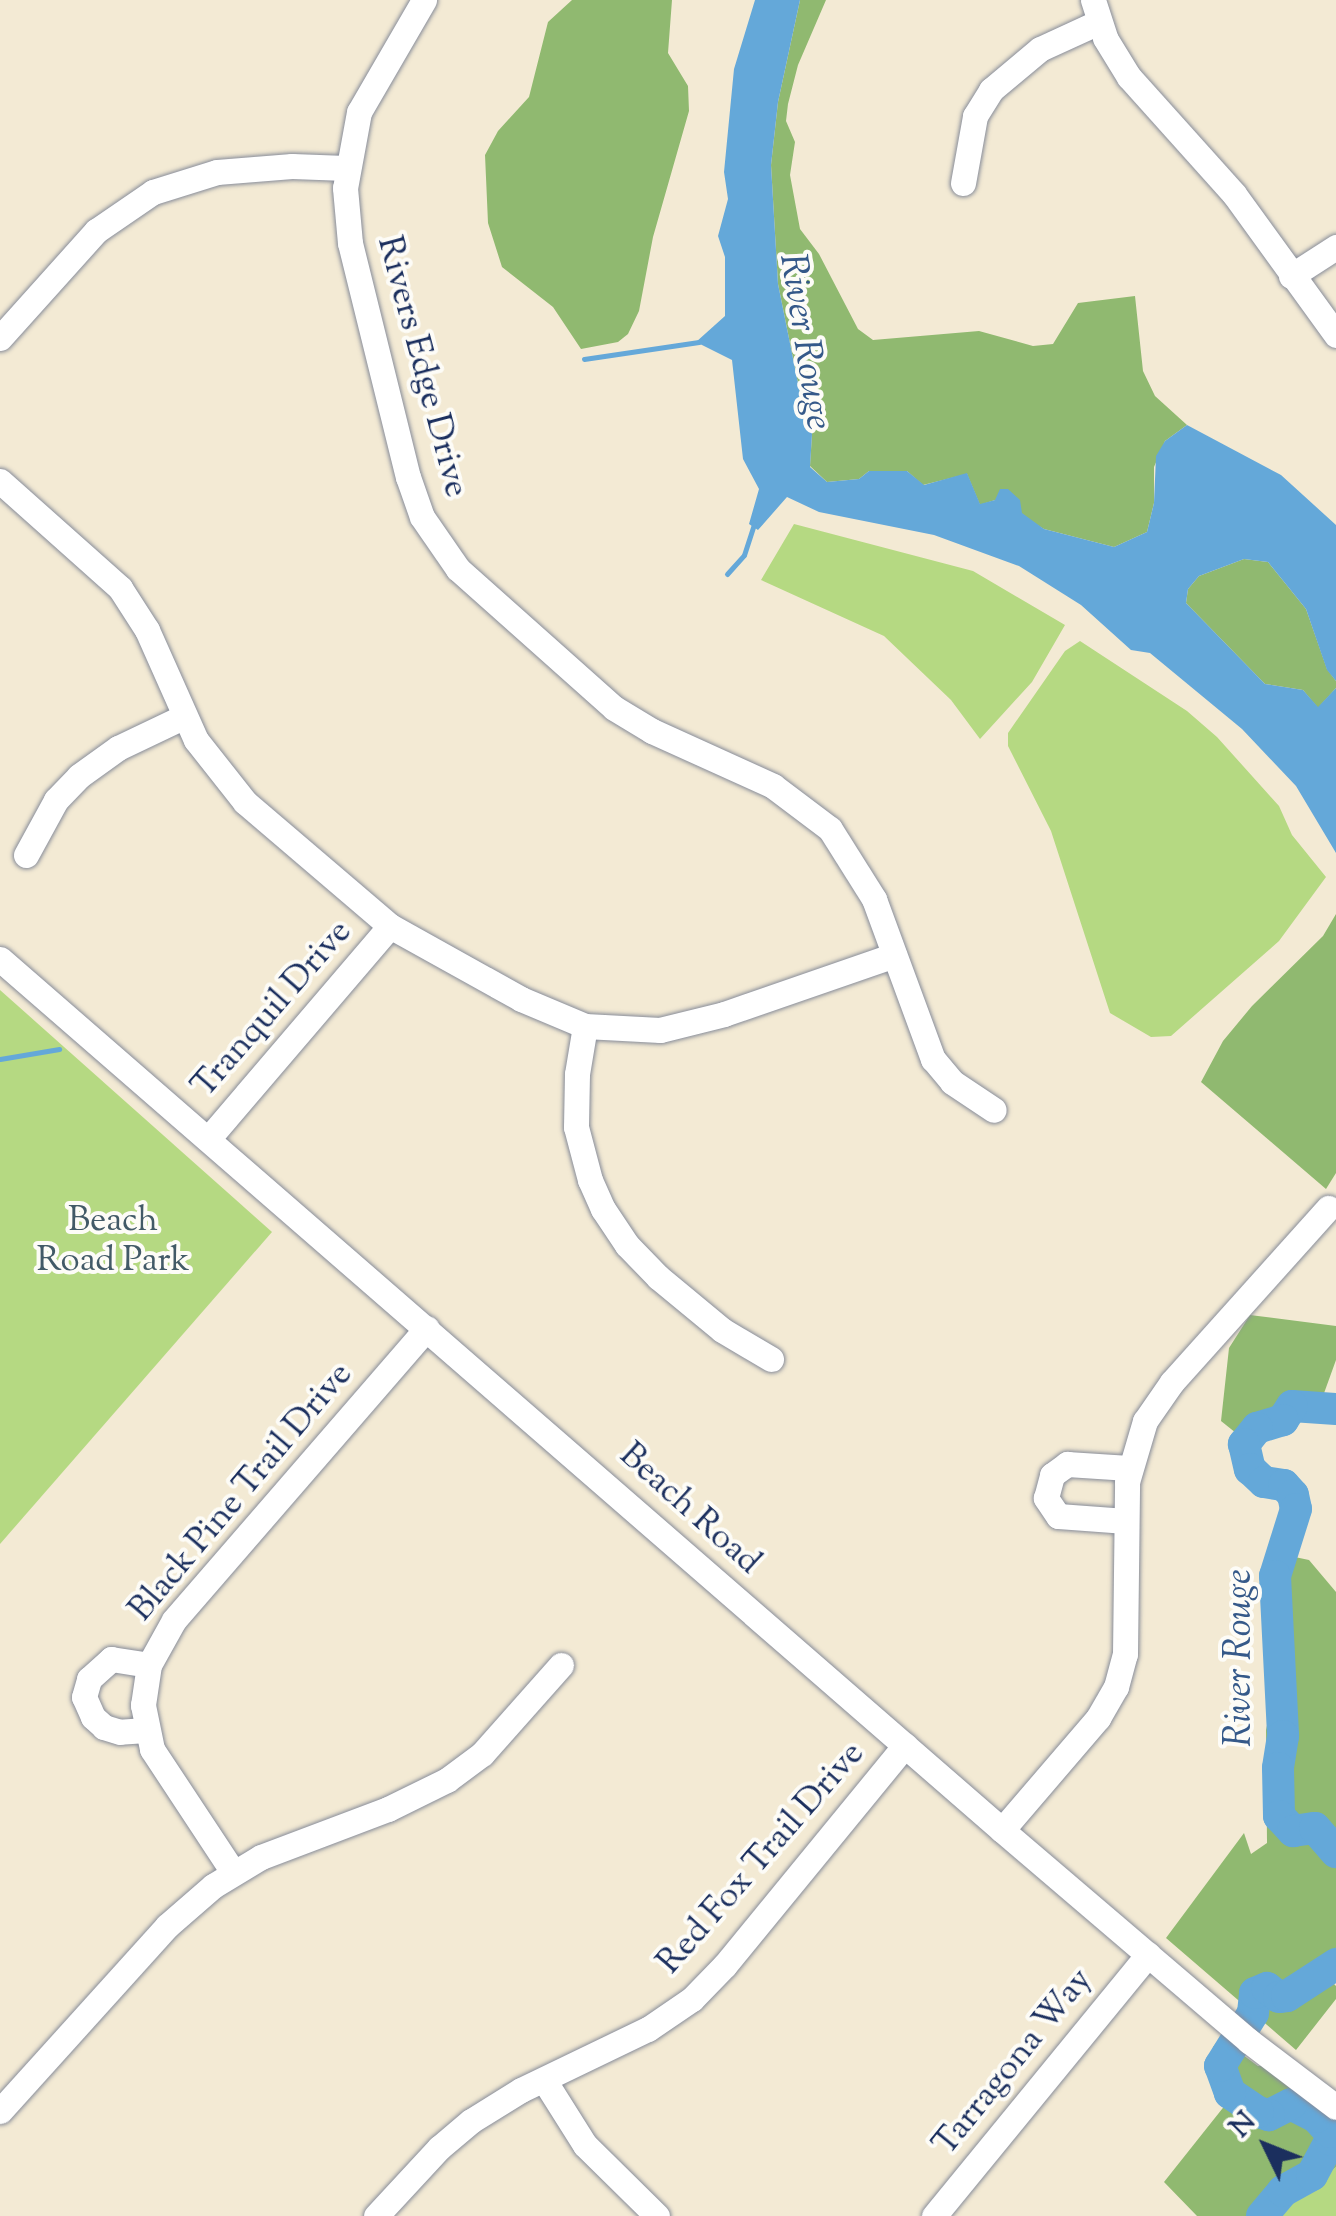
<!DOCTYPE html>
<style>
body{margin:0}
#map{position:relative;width:1336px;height:2216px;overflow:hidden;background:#f3ead4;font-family:"Sorts Mill Goudy",serif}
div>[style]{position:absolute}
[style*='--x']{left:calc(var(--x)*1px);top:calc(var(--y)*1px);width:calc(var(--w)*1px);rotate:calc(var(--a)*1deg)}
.green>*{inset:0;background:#b5d982}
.forest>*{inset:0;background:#90b970}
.water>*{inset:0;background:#64a8d9}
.stream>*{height:5px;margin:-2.5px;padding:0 2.5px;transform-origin:2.5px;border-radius:2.5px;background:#64a8d9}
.river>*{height:32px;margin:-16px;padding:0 16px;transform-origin:16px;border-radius:16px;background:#64a8d9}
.roads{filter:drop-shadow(0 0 2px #878c99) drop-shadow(0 0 2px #878c99)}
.minor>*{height:25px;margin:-12.5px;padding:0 12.5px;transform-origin:12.5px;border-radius:12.5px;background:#fff}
span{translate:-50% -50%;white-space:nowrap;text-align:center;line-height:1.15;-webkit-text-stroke:8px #fdfcf7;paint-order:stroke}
.street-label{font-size:35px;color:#1b2f5e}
.park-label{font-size:35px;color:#425a67}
.water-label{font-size:38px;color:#355989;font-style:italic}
.north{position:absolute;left:1216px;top:2096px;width:100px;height:100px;-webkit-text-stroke:8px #fdfcf7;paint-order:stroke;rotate:313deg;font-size:28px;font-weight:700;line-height:40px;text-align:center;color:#1b2f5e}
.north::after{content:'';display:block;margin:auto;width:35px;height:45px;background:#1b2f5e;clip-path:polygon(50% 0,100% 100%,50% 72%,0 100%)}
</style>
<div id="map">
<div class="green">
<i style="clip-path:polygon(794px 524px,973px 571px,1065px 625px,1032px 682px,980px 739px,951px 700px,884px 636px,761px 580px)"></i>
<i style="clip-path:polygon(1080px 641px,1187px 711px,1217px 737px,1279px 806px,1292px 835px,1326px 877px,1279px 941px,1171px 1036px,1151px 1037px,1110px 1013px,1051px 831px,1008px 746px,1008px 733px,1065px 651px)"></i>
<i style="clip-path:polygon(0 990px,272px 1232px,0 1544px)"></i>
<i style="clip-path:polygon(1336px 2167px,1336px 2216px,1277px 2216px,1293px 2201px)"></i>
</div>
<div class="forest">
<i style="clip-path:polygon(572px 0,672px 0,668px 53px,688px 86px,689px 111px,653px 237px,639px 311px,628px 334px,618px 342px,581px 349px,553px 307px,502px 267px,488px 223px,485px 155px,498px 131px,529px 97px,548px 22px)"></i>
<i style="clip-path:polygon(800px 0,826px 0,798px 65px,788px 104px,786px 121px,795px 142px,790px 175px,800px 229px,819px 254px,858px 329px,873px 340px,979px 331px,1033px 346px,1053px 344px,1078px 303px,1135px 296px,1143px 371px,1155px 396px,1187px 425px,1165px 441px,1154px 467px,1154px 503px,1147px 532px,1114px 547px,1044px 529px,995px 500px,980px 505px,967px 474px,923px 485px,907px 471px,869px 471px,859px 479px,827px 482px,810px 466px,813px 418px,802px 403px,778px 284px,771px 165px,778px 102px)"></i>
<i style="clip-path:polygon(1244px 559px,1268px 562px,1306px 609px,1327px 669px,1336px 681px,1336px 688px,1318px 708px,1303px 690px,1265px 684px,1186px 603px,1188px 589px,1199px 576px)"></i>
<i style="clip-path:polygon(1336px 914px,1336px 1173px,1326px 1189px,1201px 1082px,1223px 1041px,1252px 1006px,1323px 936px)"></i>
<i style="clip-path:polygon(1250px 1315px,1336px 1326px,1336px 1360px,1323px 1396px,1316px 1400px,1297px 1395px,1241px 1437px,1221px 1421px,1229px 1348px)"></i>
<i style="clip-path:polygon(1279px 1534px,1290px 1556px,1309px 1560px,1336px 1592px,1336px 1973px,1328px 1978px,1336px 1986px,1336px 1999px,1296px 2050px,1166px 1938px,1244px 1833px,1251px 1854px,1267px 1843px,1266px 1730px,1272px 1703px,1264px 1561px)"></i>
<i style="clip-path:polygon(1220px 2038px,1258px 2066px,1269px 2066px,1336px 2125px,1336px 2167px,1277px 2216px,1197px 2216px,1164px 2182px,1226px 2104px,1210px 2074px,1213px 2047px)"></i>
</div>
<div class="water">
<i style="clip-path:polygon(755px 0,800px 0,778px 102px,771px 165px,778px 284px,802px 403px,813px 418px,810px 467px,827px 482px,859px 479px,869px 471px,907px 471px,924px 485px,967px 473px,980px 504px,995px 500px,1000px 489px,1008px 489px,1020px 500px,1022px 513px,1044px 529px,1114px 547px,1147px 532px,1154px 503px,1156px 456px,1165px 441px,1187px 425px,1281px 475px,1336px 525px,1336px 681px,1327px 670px,1306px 609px,1268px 562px,1244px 559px,1199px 576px,1188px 589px,1186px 603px,1265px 684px,1303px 690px,1318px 707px,1336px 688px,1336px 853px,1296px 786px,1242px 729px,1150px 653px,1131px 650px,1081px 605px,1019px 566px,934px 535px,819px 512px,787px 497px,758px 530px,749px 524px,759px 489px,743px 459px,732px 360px,696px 342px,725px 316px,725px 257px,718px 236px,728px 199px,724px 172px,734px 69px)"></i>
</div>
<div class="stream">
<i style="--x:584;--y:359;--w:116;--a:-8.4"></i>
<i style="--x:727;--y:574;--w:25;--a:-48"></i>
<i style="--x:744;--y:555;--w:32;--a:-72"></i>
<i style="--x:0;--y:1059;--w:60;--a:-9.6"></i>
</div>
<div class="river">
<i style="--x:1336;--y:1409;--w:44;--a:-176.1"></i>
<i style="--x:1292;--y:1406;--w:17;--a:123"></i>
<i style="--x:1283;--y:1420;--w:27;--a:163"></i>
<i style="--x:1257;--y:1428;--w:21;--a:129"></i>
<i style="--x:1244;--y:1444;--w:26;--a:77"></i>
<i style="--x:1250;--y:1469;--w:19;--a:43"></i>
<i style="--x:1264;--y:1482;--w:20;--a:9"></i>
<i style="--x:1284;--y:1485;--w:13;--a:48"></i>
<i style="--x:1293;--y:1495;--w:14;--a:78"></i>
<i style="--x:1296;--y:1509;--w:70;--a:107.4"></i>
<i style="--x:1275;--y:1576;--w:160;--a:87.1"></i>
<i style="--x:1283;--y:1736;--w:32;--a:99"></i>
<i style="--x:1278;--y:1768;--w:48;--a:88.8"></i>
<i style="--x:1279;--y:1816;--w:21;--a:47"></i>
<i style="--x:1293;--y:1831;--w:22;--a:-8"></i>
<i style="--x:1315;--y:1828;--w:32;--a:49"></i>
<i style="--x:1262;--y:2216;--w:33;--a:-50"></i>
<i style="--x:1283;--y:2191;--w:33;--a:-29"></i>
<i style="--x:1312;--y:2175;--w:40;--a:-62"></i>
<i style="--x:1331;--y:2140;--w:8;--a:-97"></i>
<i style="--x:1330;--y:2132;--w:21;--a:-133"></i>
<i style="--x:1316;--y:2117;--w:28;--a:-153"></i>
<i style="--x:1291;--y:2104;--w:25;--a:153"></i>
<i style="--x:1269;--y:2115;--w:11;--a:-165"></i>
<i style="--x:1258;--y:2112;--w:34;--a:-146"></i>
<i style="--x:1230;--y:2093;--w:29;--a:-110"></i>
<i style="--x:1220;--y:2066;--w:62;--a:-58.1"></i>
<i style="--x:1253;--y:2013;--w:20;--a:-84"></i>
<i style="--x:1255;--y:1993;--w:13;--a:-23"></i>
<i style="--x:1267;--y:1988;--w:15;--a:37"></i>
<i style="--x:1279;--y:1997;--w:8;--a:-7"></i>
<i style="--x:1287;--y:1996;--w:59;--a:-33.1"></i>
</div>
<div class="roads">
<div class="minor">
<i style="--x:424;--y:0;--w:129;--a:120.1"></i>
<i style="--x:359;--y:112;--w:77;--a:100.4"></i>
<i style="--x:345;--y:188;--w:55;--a:84.8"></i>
<i style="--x:350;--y:243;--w:241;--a:76.1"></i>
<i style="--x:408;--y:477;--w:42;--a:70.7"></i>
<i style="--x:422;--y:517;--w:63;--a:55.3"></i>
<i style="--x:458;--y:569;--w:209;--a:41.7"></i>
<i style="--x:614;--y:708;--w:44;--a:31.2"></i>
<i style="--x:652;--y:731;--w:133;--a:24.4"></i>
<i style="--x:773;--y:786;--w:71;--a:37"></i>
<i style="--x:830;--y:829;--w:83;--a:57.8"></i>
<i style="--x:874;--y:899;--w:171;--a:69.8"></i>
<i style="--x:933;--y:1059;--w:30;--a:50"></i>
<i style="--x:952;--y:1082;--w:50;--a:33.7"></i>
<i style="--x:1093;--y:0;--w:40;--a:72"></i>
<i style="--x:1105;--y:38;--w:46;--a:58.4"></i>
<i style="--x:1129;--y:77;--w:157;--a:48.1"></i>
<i style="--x:1234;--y:194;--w:174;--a:54.1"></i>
<i style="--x:963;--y:183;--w:68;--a:-79.8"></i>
<i style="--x:975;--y:116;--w:31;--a:-58"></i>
<i style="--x:991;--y:90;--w:64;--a:-39.9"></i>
<i style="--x:1040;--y:49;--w:65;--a:-24.6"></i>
<i style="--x:1291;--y:276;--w:54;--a:-32.8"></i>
<i style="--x:0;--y:338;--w:144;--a:-48.1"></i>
<i style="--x:96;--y:231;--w:69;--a:-34.4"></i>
<i style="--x:153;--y:192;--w:67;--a:-17.4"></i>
<i style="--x:217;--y:172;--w:75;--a:-4.6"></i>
<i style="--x:292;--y:166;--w:54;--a:2.1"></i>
<i style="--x:0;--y:481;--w:161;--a:41.7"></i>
<i style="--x:120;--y:588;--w:50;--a:57.3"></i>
<i style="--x:147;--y:630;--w:120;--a:66"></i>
<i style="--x:196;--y:740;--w:79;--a:51.7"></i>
<i style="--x:245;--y:802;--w:191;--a:40.5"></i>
<i style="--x:390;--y:926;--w:150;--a:29.1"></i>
<i style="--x:521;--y:999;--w:69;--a:22.9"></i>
<i style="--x:585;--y:1026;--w:75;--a:3.1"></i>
<i style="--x:660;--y:1030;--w:66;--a:-14"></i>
<i style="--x:724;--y:1014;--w:180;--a:-19.1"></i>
<i style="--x:26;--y:855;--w:63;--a:-61.4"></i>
<i style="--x:56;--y:800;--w:33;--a:-46"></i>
<i style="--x:79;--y:776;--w:48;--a:-35.7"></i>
<i style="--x:118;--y:748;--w:72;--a:-25.5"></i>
<i style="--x:0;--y:959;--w:1328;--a:41"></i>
<i style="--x:1002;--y:1830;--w:325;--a:40.5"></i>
<i style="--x:1249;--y:2041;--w:109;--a:37.2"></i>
<i style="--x:585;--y:1026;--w:49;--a:99.5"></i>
<i style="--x:577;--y:1074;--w:53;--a:91.1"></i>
<i style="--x:576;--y:1127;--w:55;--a:75.2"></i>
<i style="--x:590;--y:1180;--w:32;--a:66"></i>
<i style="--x:603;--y:1209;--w:43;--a:56.3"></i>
<i style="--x:627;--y:1245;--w:45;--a:45.9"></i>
<i style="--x:658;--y:1277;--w:83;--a:39.6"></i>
<i style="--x:722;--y:1330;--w:57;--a:30.6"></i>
<i style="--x:208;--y:1139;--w:280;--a:-49.5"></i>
<i style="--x:1126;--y:1521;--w:68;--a:-175.8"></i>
<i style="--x:1058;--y:1516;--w:22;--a:-124"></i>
<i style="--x:1046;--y:1498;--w:24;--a:-75"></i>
<i style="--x:1052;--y:1475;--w:19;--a:-36"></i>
<i style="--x:1067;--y:1464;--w:62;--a:3.7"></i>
<i style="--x:146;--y:1730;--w:26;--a:176"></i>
<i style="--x:120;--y:1732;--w:17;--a:-163"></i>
<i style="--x:104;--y:1727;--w:15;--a:-138"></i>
<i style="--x:93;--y:1717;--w:22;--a:-114"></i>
<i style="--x:84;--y:1697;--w:19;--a:-74"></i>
<i style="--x:89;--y:1679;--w:30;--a:-42"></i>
<i style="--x:111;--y:1659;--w:38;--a:9"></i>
<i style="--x:1002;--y:1830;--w:148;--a:-49.4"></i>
<i style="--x:1098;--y:1718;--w:36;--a:-60"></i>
<i style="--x:1116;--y:1687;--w:34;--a:-75"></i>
<i style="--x:1125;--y:1654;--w:172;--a:-89.3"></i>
<i style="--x:1127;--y:1482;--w:64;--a:-73.6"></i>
<i style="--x:1145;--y:1421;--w:47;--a:-55.3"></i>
<i style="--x:1172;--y:1382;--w:234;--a:-48.1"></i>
<i style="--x:233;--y:1872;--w:147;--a:-123.4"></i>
<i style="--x:152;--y:1749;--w:45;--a:-101.6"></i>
<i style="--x:143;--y:1705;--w:40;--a:-81.5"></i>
<i style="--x:149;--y:1665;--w:51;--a:-60.9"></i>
<i style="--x:174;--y:1620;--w:386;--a:-49.1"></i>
<i style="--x:544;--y:2080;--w:77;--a:57.8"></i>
<i style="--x:585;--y:2145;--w:101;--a:44.6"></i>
<i style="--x:0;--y:2111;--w:249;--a:-47.9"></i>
<i style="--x:167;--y:1926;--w:61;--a:-41"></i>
<i style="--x:213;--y:1886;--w:56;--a:-31.1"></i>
<i style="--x:261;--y:1857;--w:136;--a:-20.7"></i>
<i style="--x:388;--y:1809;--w:66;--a:-26.2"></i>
<i style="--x:447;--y:1780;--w:44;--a:-36.6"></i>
<i style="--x:482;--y:1754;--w:119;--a:-48.4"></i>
<i style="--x:376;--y:2216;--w:93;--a:-47.2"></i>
<i style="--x:439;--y:2148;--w:42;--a:-40.2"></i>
<i style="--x:471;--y:2121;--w:59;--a:-31.8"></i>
<i style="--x:521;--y:2090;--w:141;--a:-25.7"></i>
<i style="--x:648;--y:2029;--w:53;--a:-34.3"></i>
<i style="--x:692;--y:1999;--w:47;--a:-45.9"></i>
<i style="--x:725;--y:1965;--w:284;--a:-50.7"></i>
<i style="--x:934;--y:2216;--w:338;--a:-50.7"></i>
</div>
</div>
<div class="street-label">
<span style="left:421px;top:367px;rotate:75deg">Rivers Edge Drive</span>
<span style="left:273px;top:1010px;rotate:-49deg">Tranquil Drive</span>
<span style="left:242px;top:1493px;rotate:-50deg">Black Pine Trail Drive</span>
<span style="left:689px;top:1510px;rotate:42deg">Beach Road</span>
<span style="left:762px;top:1859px;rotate:-49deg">Red Fox Trail Drive</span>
<span style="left:1014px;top:2063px;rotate:-51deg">Tarragona Way</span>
</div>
<div class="park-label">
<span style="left:113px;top:1242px">Beach<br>Road Park</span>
</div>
<div class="water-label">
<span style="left:803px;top:342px;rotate:81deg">River Rouge</span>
<span style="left:1242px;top:1658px;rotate:-90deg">River Rouge</span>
</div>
<div class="north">N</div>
</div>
